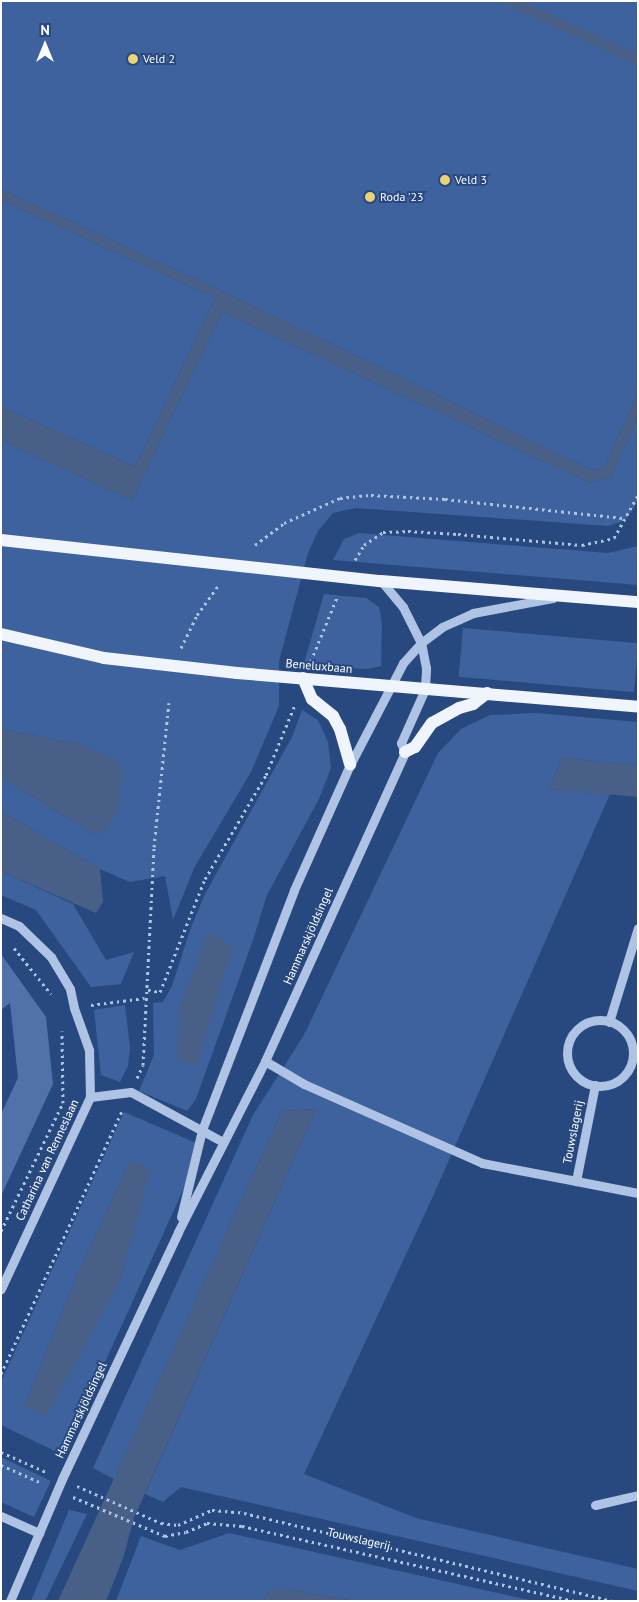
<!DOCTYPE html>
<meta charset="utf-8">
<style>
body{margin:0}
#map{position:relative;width:639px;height:1602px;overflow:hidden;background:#28497f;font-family:"PT Sans",sans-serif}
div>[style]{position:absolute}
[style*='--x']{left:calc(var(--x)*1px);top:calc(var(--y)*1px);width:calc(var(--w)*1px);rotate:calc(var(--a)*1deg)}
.green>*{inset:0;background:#3d629d;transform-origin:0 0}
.water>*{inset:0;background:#486087}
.building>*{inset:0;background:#5072a8}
.path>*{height:3px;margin-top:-1.5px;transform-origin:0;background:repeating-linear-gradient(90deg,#afc4e5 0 2.5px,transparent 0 6.5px)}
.minor>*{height:9px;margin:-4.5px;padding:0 4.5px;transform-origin:4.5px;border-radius:4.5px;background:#afc4e5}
.minor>.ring{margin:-4.5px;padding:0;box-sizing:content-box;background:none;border:9px solid #afc4e5;border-radius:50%}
.major>*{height:12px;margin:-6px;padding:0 6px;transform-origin:6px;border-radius:6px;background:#eff4fd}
.dots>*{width:14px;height:14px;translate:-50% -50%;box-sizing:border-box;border:2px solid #28497f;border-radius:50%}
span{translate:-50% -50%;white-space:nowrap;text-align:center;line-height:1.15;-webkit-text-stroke:4px #28497f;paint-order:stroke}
.poi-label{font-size:12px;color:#fff}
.left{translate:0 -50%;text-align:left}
.street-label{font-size:12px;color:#fff}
.frame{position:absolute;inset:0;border:2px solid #fff;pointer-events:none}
.north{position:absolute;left:20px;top:20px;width:50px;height:50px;-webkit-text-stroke:4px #28497f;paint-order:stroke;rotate:0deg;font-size:14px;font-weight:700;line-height:20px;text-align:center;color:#fff}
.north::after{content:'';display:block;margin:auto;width:18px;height:22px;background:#fff;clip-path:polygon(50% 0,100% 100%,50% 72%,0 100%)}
</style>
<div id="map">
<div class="green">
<i style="clip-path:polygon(1px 1px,638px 1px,638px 393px,604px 467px,592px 470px,224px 292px,1px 189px)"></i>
<i style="clip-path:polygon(1px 200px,215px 298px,135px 467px,1px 406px)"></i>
<i style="clip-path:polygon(222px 312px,590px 483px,611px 477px,638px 418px,638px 501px,626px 520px,608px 526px,356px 508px,333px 513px,318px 531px,308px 553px,279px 661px,279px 706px,251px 772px,194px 868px,173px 920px,165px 876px,130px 882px,100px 869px,1px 811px,1px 777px,94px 834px,108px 829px,93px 751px,77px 744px,1px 729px,1px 440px,132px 500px)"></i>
<i style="clip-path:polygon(359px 533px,608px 553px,638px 546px,638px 585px,333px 560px,344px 539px)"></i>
<i style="clip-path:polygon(324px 594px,366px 598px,379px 607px,382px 623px,381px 666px,368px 669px,303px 667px)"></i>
<i style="left:463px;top:628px;width:176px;height:49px;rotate:5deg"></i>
<i style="clip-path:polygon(302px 710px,318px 720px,328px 742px,331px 768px,319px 799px,267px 895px,253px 940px,196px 1099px,187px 1111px,139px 1091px,154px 1055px,153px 1003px,163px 1002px,172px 986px,191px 927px,205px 894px,292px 737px)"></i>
<i style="clip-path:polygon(537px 713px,638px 722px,638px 765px,562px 758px,549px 789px,610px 794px,434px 1194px,304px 1474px,416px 1518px,638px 1569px,638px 1591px,181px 1487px,163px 1502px,145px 1494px,316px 1109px,282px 1111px,114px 1479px,93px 1468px,253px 1115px,304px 1035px,438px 753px,461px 729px,490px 715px)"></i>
<i style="clip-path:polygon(1px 871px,73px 904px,106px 960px,134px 952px,121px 984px,91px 987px,36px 910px,1px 895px)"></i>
<i style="clip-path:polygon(125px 1005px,130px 1048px,128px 1066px,120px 1082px,101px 1075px,94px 1010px)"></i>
<i style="clip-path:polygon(evenodd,124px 1112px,203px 1146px,63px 1455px,1px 1425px,1px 1382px,124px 1112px,130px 1161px,150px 1168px,120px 1281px,24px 1407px,75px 1280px,130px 1161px)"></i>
<i style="clip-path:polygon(1px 1457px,51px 1481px,34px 1517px,1px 1502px)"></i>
<i style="clip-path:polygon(69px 1510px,87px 1514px,45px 1601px,31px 1601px)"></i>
<i style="clip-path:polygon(229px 1533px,534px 1601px,354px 1601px,291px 1590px,268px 1592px,264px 1601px,116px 1601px,141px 1536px,180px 1550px)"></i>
</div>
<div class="water">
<i style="clip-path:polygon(496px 1px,522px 1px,638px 54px,638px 65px)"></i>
<i style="clip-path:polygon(1px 189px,224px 292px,592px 470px,604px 467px,638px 393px,638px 418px,611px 477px,590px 483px,222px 312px,132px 500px,1px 440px,1px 406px,135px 467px,215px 298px,1px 200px)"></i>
<i style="clip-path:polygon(1px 729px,77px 744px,115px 758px,122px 772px,118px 810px,108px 829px,94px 834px,1px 777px)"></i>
<i style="clip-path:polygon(562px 758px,638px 765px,638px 797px,549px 789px)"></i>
<i style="clip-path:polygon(1px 811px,100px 869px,103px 902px,96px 913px,1px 871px)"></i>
<i style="clip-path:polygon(208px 933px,233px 946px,197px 1065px,177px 1059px,180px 1005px)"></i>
<i style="clip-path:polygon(316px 1109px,134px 1518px,123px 1558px,106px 1601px,58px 1601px,282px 1111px)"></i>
<i style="clip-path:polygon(130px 1161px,151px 1168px,120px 1281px,47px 1415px,24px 1407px,75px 1280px)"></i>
<i style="clip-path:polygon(273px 1588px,291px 1590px,354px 1601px,264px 1601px,268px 1592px)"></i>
</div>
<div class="building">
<i style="clip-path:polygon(1px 954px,46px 1017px,53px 1084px,1px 1196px,1px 1114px,18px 1078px,10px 1003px,1px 1010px)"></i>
</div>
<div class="path">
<i style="--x:255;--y:545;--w:36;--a:-37"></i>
<i style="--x:284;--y:523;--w:61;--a:-24.1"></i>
<i style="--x:340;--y:498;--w:31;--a:-6"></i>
<i style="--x:371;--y:495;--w:74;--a:3.1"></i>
<i style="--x:445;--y:499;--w:179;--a:6.1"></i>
<i style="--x:355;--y:560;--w:17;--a:-59"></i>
<i style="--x:364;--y:545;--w:23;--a:-34"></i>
<i style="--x:383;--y:532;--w:25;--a:-2"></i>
<i style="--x:408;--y:531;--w:50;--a:3.4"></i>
<i style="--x:458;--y:534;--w:124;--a:5.1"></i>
<i style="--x:582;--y:545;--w:33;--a:-12"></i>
<i style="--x:614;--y:538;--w:49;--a:-60.8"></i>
<i style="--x:181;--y:648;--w:37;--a:-64"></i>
<i style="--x:197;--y:615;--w:36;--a:-54"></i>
<i style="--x:311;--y:661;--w:71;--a:-67.8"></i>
<i style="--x:14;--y:948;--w:59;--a:51.2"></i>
<i style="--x:148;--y:990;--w:12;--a:9"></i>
<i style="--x:160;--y:992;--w:122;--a:-68.3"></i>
<i style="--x:205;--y:879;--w:121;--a:-59.6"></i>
<i style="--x:266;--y:775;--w:74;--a:-67.6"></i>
<i style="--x:91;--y:1005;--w:54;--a:-7.4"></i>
<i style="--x:137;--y:1078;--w:14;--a:-65"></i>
<i style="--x:143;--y:1065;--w:218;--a:-87.1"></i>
<i style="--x:154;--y:847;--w:145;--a:-84.1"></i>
<i style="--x:1;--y:1231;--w:142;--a:-64.2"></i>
<i style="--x:63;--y:1103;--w:72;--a:-90.8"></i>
<i style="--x:1;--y:1374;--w:289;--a:-65.3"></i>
<i style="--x:1;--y:1452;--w:49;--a:24"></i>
<i style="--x:1;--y:1465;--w:45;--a:23.7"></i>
<i style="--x:77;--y:1486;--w:92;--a:23.8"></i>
<i style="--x:161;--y:1523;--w:17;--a:7"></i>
<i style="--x:178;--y:1525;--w:37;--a:-24"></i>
<i style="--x:212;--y:1510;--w:32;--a:5"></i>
<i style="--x:244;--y:1513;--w:378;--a:13.4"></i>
<i style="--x:73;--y:1497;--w:100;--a:23"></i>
<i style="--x:165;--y:1536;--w:21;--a:-11"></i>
<i style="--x:186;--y:1532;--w:23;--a:-23"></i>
<i style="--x:207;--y:1523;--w:35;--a:5"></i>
<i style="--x:242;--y:1526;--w:340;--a:12.7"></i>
</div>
<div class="minor">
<i style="--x:1;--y:918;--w:20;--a:24"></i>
<i style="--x:19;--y:926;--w:45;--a:44.1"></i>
<i style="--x:51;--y:957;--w:37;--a:59"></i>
<i style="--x:70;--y:989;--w:19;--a:78"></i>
<i style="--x:74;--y:1008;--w:45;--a:70.3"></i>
<i style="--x:89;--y:1050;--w:47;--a:88.8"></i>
<i style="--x:90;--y:1097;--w:212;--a:114.9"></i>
<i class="ring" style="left:567px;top:1020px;width:57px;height:57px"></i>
<i style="--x:609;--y:1022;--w:98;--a:-72.9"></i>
<i style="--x:265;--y:1061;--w:45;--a:30.5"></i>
<i style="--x:304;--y:1084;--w:195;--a:23.9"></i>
<i style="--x:482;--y:1163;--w:96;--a:10.8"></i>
<i style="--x:595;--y:1085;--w:98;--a:101.2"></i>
<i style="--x:576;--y:1181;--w:63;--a:11"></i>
<i style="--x:90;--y:1097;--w:41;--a:-7"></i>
<i style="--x:131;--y:1092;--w:105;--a:28.5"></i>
<i style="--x:181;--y:1217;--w:89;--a:-76.4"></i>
<i style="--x:202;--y:1130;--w:257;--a:-69"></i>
<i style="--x:294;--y:890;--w:137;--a:-65.9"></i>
<i style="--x:350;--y:765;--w:115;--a:-62.5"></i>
<i style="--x:403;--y:663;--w:27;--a:-48"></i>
<i style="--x:421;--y:643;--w:26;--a:-37"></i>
<i style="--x:442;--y:627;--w:34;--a:-24"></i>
<i style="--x:473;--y:613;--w:81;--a:-10.6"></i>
<i style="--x:595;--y:1505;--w:44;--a:-13.1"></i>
<i style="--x:1;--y:1516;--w:42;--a:24.1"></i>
<i style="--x:10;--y:1601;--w:133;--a:-66.9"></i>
<i style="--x:62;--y:1479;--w:273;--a:-64.8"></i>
<i style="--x:178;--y:1232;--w:192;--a:-63"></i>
<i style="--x:265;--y:1061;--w:339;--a:-65.6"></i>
<i style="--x:405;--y:752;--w:10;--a:-114"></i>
<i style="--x:401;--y:743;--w:59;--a:-66"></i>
<i style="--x:425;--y:689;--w:21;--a:-87"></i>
<i style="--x:426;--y:668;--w:25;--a:-101"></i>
<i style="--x:421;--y:643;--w:40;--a:-116.6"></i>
<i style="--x:403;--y:607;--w:34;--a:-130"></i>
</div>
<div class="major">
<i style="--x:1;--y:540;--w:382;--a:6.2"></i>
<i style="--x:381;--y:581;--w:258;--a:4.7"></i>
<i style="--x:1;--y:634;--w:106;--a:13.1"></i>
<i style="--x:104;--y:658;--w:134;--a:6.4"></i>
<i style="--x:237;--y:673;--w:402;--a:4.8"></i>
<i style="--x:303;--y:678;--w:23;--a:67"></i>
<i style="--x:312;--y:699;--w:27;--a:39"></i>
<i style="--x:333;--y:716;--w:15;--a:62"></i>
<i style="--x:340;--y:729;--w:37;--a:74"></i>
<i style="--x:405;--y:752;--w:11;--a:-27"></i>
<i style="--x:415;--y:747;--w:29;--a:-55"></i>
<i style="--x:432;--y:723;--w:31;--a:-29"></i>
<i style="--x:459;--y:708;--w:15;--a:-16"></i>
<i style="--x:473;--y:704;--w:18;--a:-38"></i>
</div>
<div class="dots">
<i style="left:133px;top:59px;background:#edd275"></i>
<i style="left:445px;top:180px;background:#edd275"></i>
<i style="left:370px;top:197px;background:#edd275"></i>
</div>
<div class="poi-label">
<span class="left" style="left:143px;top:59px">Veld 2</span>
<span class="left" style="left:455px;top:180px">Veld 3</span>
<span class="left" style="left:380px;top:197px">Roda '23</span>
</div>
<div class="street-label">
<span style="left:319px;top:666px;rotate:5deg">Beneluxbaan</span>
<span style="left:308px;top:936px;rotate:-66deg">Hammarskjöldsingel</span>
<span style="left:573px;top:1132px;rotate:-79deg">Touwslagerij</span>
<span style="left:47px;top:1160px;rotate:-65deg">Catharina van Renneslaan</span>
<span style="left:81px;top:1410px;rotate:-65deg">Hammarskjöldsingel</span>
<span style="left:359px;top:1539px;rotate:13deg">Touwslagerij</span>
</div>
<div class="frame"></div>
<div class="north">N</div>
</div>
